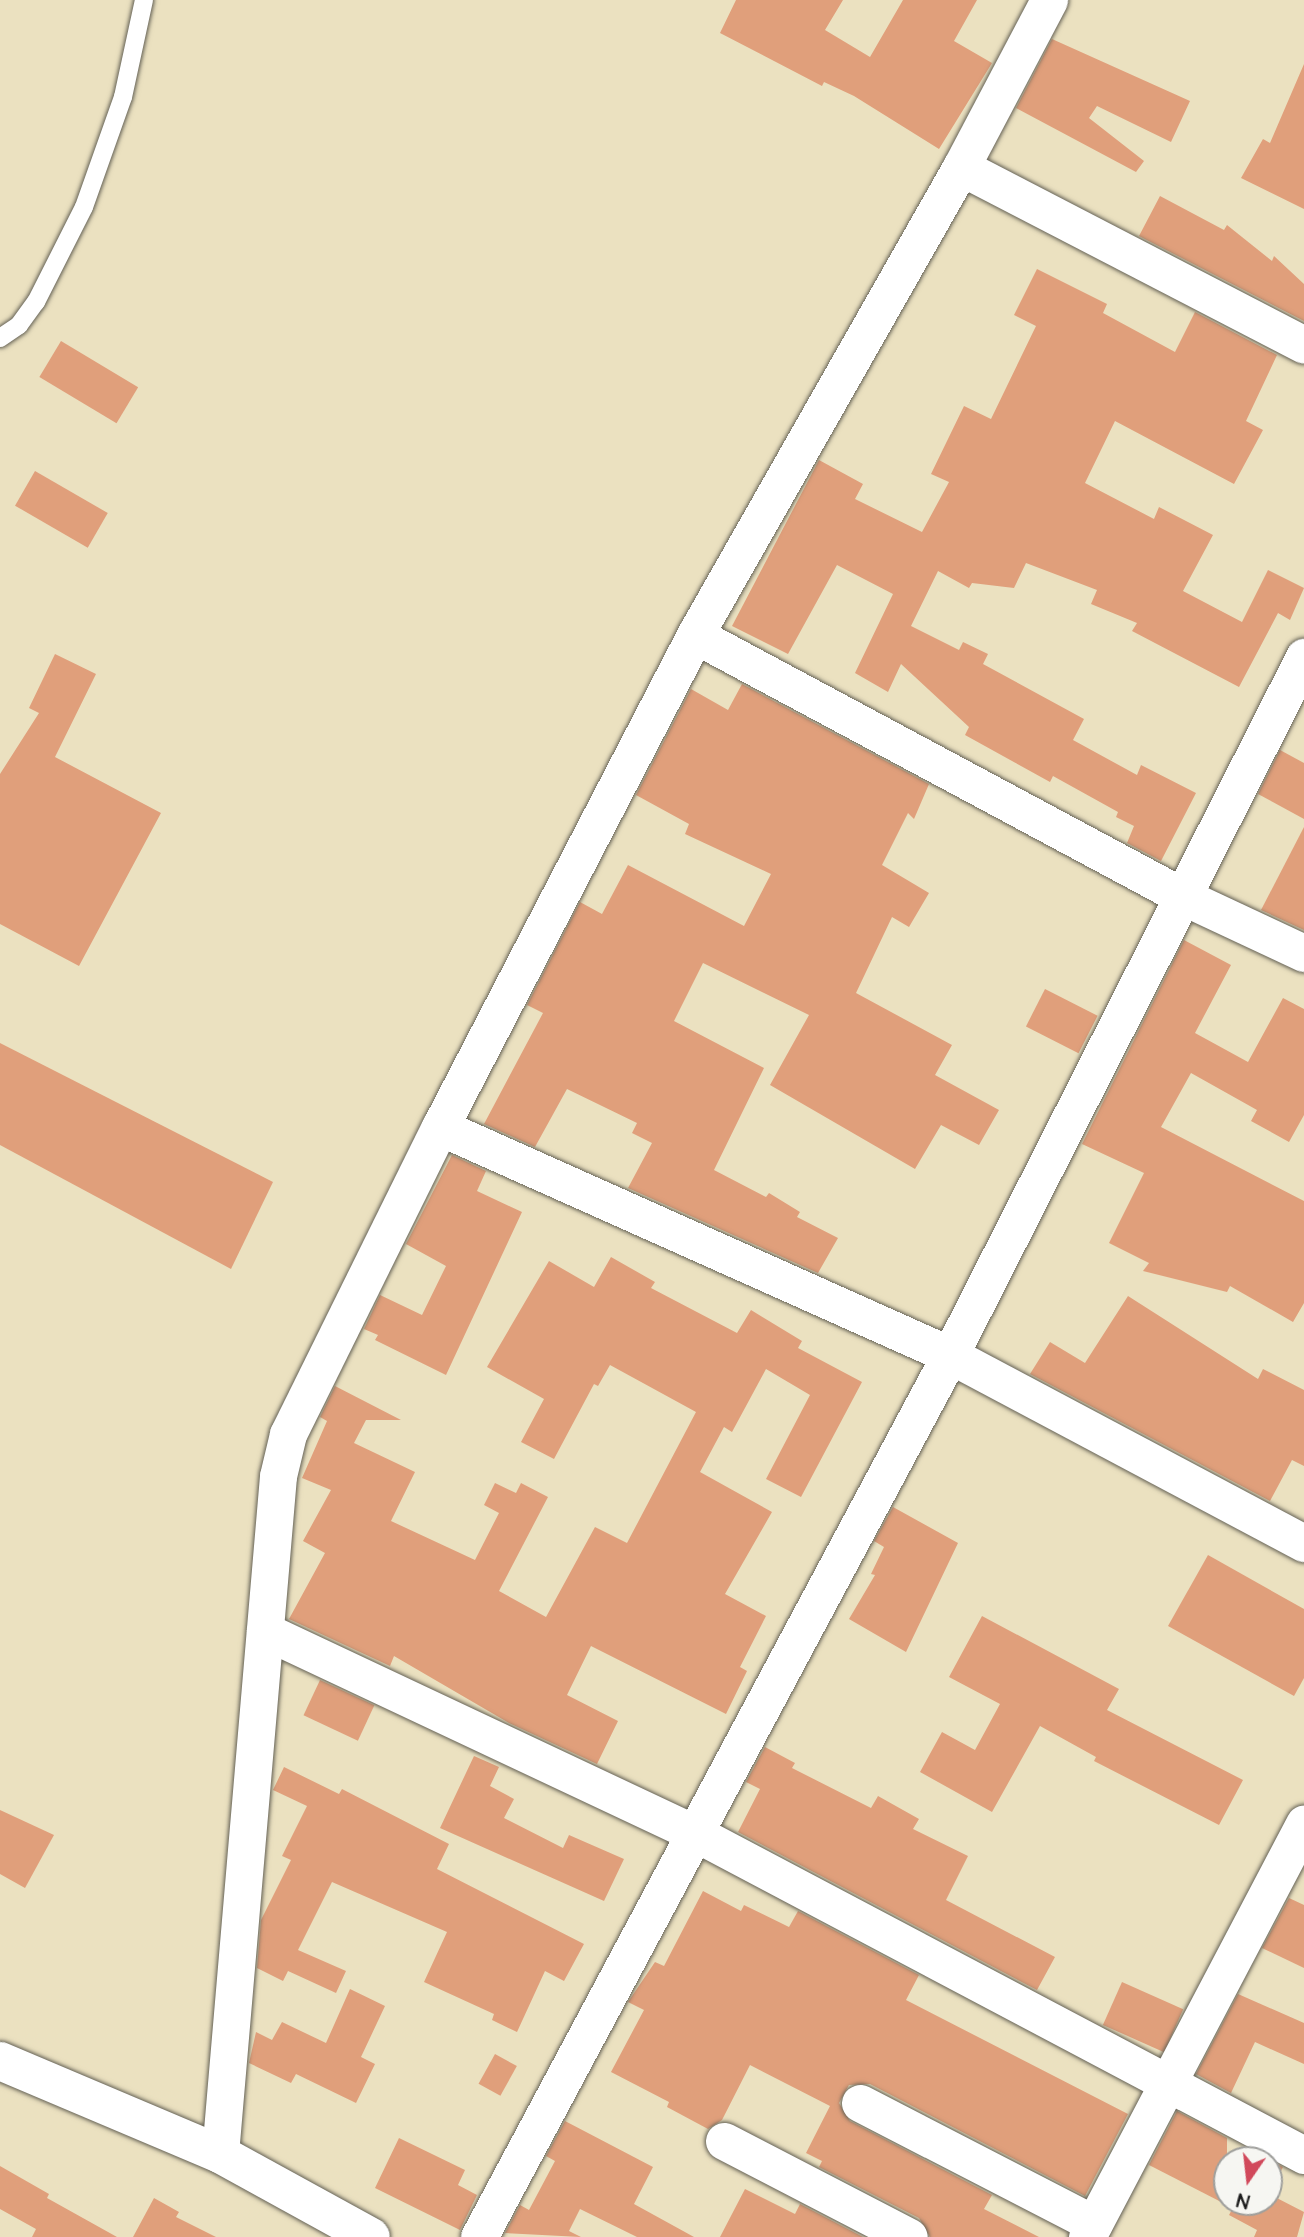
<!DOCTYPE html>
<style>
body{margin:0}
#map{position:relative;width:1304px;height:2237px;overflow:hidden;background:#ebe1c0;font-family:"Architects Daughter",sans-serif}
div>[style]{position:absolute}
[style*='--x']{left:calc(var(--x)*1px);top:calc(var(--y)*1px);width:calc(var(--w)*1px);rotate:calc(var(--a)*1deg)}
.building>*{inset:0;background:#e09f7b;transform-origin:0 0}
.roads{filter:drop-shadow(0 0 2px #646155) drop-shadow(0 0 2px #646155)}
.service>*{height:18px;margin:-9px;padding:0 9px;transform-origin:9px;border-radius:9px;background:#fff}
.minor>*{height:37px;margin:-18.5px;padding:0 18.5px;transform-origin:18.5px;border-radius:18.5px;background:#fff}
.tertiary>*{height:38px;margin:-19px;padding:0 19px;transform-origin:19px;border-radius:19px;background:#fff}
span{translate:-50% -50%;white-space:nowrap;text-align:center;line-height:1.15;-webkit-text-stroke:5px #f6f6f2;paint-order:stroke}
.north{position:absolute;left:1213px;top:2146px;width:70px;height:70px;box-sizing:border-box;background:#f6f6f2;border:2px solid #9f9f9c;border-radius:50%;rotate:194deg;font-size:19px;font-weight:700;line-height:28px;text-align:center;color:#1c1c1c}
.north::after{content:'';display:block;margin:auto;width:24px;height:32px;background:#d1495b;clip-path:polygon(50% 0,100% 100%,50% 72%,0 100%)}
</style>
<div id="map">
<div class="building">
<i style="clip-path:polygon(736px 0,843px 0,825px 30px,870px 57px,903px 0,977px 0,954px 41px,992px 63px,939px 149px,854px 96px,824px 82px,822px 86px,720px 33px)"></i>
<i style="clip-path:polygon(1052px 39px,1190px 101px,1171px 142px,1097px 106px,1089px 118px,1144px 161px,1136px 172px,1016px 108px)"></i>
<i style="clip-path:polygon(1304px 64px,1304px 209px,1241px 178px,1263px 139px,1270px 143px)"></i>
<i style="clip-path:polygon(1160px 196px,1224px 230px,1227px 225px,1272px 261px,1274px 256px,1304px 284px,1304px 321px,1139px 236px)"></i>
<i style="clip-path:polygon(1037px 269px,1107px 304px,1103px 313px,1175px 352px,1195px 312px,1277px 355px,1246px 421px,1263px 430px,1234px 484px,1115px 421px,1085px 483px,1154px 519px,1159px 507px,1213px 535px,1183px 591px,1242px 622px,1268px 570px,1304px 588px,1290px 620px,1278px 613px,1239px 687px,1132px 631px,1137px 623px,1091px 604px,1097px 590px,1026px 563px,1014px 588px,972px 583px,969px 588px,938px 571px,911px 626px,959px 650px,963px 642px,988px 654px,983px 664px,1084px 719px,1073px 740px,1137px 775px,1141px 765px,1196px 793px,1161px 861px,1127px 843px,1134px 826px,1116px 817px,1118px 812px,1053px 776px,1050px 782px,965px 735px,969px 727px,901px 664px,888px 692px,855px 673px,893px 594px,837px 565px,788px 654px,732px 626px,819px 460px,863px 484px,855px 499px,922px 532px,949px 482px,931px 474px,964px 406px,991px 419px,1036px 326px,1014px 315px)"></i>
<i style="left:61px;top:341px;width:90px;height:42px;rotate:31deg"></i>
<i style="left:35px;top:471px;width:84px;height:40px;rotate:30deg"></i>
<i style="clip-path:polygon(55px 654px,96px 674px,55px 757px,161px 813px,79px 966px,0 924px,0 774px,39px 713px,29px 708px)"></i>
<i style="clip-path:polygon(742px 684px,929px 784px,914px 819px,908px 813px,882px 865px,929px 893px,909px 927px,892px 917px,856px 993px,952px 1045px,935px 1075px,999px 1110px,979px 1145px,941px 1125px,915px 1169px,770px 1085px,809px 1015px,703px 963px,674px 1021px,764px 1068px,714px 1170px,766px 1197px,769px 1193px,800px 1212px,797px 1217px,838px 1238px,818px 1273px,628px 1188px,652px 1143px,632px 1133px,637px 1123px,567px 1089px,535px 1147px,484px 1124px,543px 1013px,527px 1005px,580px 902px,602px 914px,628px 865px,744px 926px,771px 874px,685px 834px,689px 824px,636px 795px,691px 689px,728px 710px)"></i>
<i style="clip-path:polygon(1280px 750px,1304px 763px,1304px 819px,1258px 794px)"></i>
<i style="clip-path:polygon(1304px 827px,1304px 930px,1261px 910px)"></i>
<i style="clip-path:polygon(1184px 940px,1231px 965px,1195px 1033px,1248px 1062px,1283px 998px,1304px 1009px,1304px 1115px,1289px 1142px,1251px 1121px,1257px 1110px,1191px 1073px,1161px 1127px,1304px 1201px,1304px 1303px,1293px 1322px,1230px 1286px,1227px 1292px,1143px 1271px,1149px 1263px,1109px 1243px,1144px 1173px,1082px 1144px)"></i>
<i style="left:1045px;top:989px;width:59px;height:42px;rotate:27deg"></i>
<i style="clip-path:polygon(0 1043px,273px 1182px,231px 1269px,0 1145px)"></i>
<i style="clip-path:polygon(452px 1155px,486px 1171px,477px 1191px,522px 1212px,446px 1375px,375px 1340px,378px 1335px,364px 1329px,380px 1295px,422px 1315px,446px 1266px,406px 1244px)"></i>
<i style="clip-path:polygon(611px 1257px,655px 1282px,651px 1288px,737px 1333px,751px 1310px,802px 1341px,798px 1348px,862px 1382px,801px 1497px,766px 1479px,810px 1395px,766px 1369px,732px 1432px,724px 1427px,700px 1472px,772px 1512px,725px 1594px,766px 1616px,740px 1667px,747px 1671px,726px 1714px,591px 1646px,567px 1695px,618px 1721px,597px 1764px,509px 1723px,394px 1656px,390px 1666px,289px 1619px,325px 1553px,303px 1541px,331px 1490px,302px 1478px,327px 1421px,320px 1417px,335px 1386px,401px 1420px,366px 1420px,354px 1443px,415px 1472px,391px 1521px,475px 1560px,499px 1513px,484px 1505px,495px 1483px,516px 1493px,521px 1483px,548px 1497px,499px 1591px,546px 1617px,595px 1527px,627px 1543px,696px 1412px,610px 1365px,598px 1386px,594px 1384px,554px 1459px,521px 1442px,544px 1399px,487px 1367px,549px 1261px,594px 1287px)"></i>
<i style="clip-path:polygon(1128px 1296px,1258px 1379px,1263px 1369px,1304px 1390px,1304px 1466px,1292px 1460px,1270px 1501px,1030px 1374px,1050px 1342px,1085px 1363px)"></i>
<i style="clip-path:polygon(893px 1507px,958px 1543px,906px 1652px,849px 1619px,875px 1575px,871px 1574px,884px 1547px,874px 1541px)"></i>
<i style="clip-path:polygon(1208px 1555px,1304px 1609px,1304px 1678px,1294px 1696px,1168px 1626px)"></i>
<i style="clip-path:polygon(982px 1616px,1119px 1689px,1107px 1710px,1243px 1780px,1219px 1825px,1094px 1761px,1096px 1757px,1040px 1726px,992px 1812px,920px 1772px,942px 1732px,975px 1750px,1000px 1704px,949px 1677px)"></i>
<i style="left:320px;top:1680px;width:60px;height:39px;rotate:25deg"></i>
<i style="clip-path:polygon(765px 1747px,795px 1763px,792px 1768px,871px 1808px,878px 1796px,919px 1819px,913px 1829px,968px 1856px,946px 1900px,1055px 1957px,1037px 1990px,738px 1832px,760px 1789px,746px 1782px)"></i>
<i style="clip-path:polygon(474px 1756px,499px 1767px,490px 1786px,514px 1799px,504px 1818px,563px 1848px,569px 1835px,624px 1859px,604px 1901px,440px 1828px)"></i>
<i style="clip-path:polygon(284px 1767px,339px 1794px,342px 1789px,449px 1844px,437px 1869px,584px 1944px,564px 1981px,545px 1971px,517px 2032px,492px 2020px,494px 2014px,424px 1982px,447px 1932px,332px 1882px,298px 1950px,346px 1971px,336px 1993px,288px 1971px,283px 1981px,257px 1968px,261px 1920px,291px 1860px,282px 1856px,307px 1806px,273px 1790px)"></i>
<i style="clip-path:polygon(0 1810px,54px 1835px,25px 1888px,0 1874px)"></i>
<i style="clip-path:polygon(703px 1891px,741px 1911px,744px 1905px,789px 1927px,798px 1911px,919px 1975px,906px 2000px,1128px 2114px,1085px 2196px,870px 2084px,849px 2085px,839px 2103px,850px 2121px,992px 2195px,984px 2209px,1039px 2237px,930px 2237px,919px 2218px,819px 2167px,822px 2161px,806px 2153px,830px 2106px,750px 2065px,722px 2120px,708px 2129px,667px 2107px,669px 2102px,611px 2072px,644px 2010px,628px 2002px,655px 1962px,664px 1966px)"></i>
<i style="clip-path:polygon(1289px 1898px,1304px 1905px,1304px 1968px,1262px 1948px)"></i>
<i style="left:1122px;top:1982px;width:67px;height:47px;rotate:24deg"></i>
<i style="clip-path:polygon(350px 1989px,385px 2006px,361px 2057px,375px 2064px,356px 2103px,296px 2074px,291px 2083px,249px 2063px,256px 2032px,272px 2040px,282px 2022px,326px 2043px)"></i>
<i style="clip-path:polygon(1238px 1994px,1304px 2023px,1304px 2064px,1255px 2042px,1231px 2093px,1196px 2074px)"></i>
<i style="left:495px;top:2054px;width:25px;height:34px;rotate:29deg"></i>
<i style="clip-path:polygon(1177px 2111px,1227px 2138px,1227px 2205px,1149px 2165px)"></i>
<i style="clip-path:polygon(565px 2121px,653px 2167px,634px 2204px,694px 2237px,637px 2237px,580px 2209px,569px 2231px,581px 2237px,505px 2233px,520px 2205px,529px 2210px,555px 2161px,546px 2156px)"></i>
<i style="clip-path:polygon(399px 2138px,465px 2170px,458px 2185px,477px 2195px,460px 2230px,375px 2188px)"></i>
<i style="clip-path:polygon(1269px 2160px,1283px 2167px,1269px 2194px,1304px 2212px,1297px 2237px,1254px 2237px,1257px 2230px,1229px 2215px,1236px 2202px,1269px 2202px)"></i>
<i style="clip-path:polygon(0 2166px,49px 2194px,47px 2198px,117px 2237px,32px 2237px,36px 2229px,0 2209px)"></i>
<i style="clip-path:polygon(745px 2189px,795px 2214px,800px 2204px,863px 2237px,720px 2237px)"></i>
<i style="clip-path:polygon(154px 2198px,179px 2212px,176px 2217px,216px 2237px,133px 2237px)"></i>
</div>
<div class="roads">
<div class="service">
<i style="--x:0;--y:338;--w:23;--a:-34"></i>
<i style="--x:19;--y:325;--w:29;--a:-54"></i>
<i style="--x:36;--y:302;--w:106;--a:-63.2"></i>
<i style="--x:84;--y:207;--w:117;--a:-70.5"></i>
<i style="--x:123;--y:97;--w:99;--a:-77.8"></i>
</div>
<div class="minor">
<i style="--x:961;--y:167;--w:386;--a:27.4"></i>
<i style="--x:695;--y:635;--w:550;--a:28.19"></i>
<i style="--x:1180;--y:895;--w:137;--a:25.1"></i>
<i style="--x:440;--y:1127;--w:559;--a:24.09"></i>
<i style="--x:950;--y:1355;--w:401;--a:28"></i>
<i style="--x:265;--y:1631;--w:475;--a:25.2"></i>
<i style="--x:695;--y:1833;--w:689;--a:27.87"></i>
<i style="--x:860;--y:2103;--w:263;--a:27.3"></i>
<i style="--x:724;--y:2141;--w:208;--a:27.4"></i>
<i style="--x:220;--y:2154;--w:680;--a:-85.11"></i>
<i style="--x:278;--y:1476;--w:43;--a:-76.6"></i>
<i style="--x:288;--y:1434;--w:343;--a:-63.7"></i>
<i style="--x:440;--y:1127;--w:554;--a:-62.6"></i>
<i style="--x:695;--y:635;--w:538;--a:-60.39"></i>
<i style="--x:961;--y:167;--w:189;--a:-62.2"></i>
<i style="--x:479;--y:2237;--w:1000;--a:-61.9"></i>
<i style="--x:950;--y:1355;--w:783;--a:-63.11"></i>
<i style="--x:1087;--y:2237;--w:467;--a:-62.3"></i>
</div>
<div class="tertiary">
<i style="--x:0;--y:2061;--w:239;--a:22.9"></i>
<i style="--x:220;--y:2154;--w:172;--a:28.8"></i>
</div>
</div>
<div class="north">N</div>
</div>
